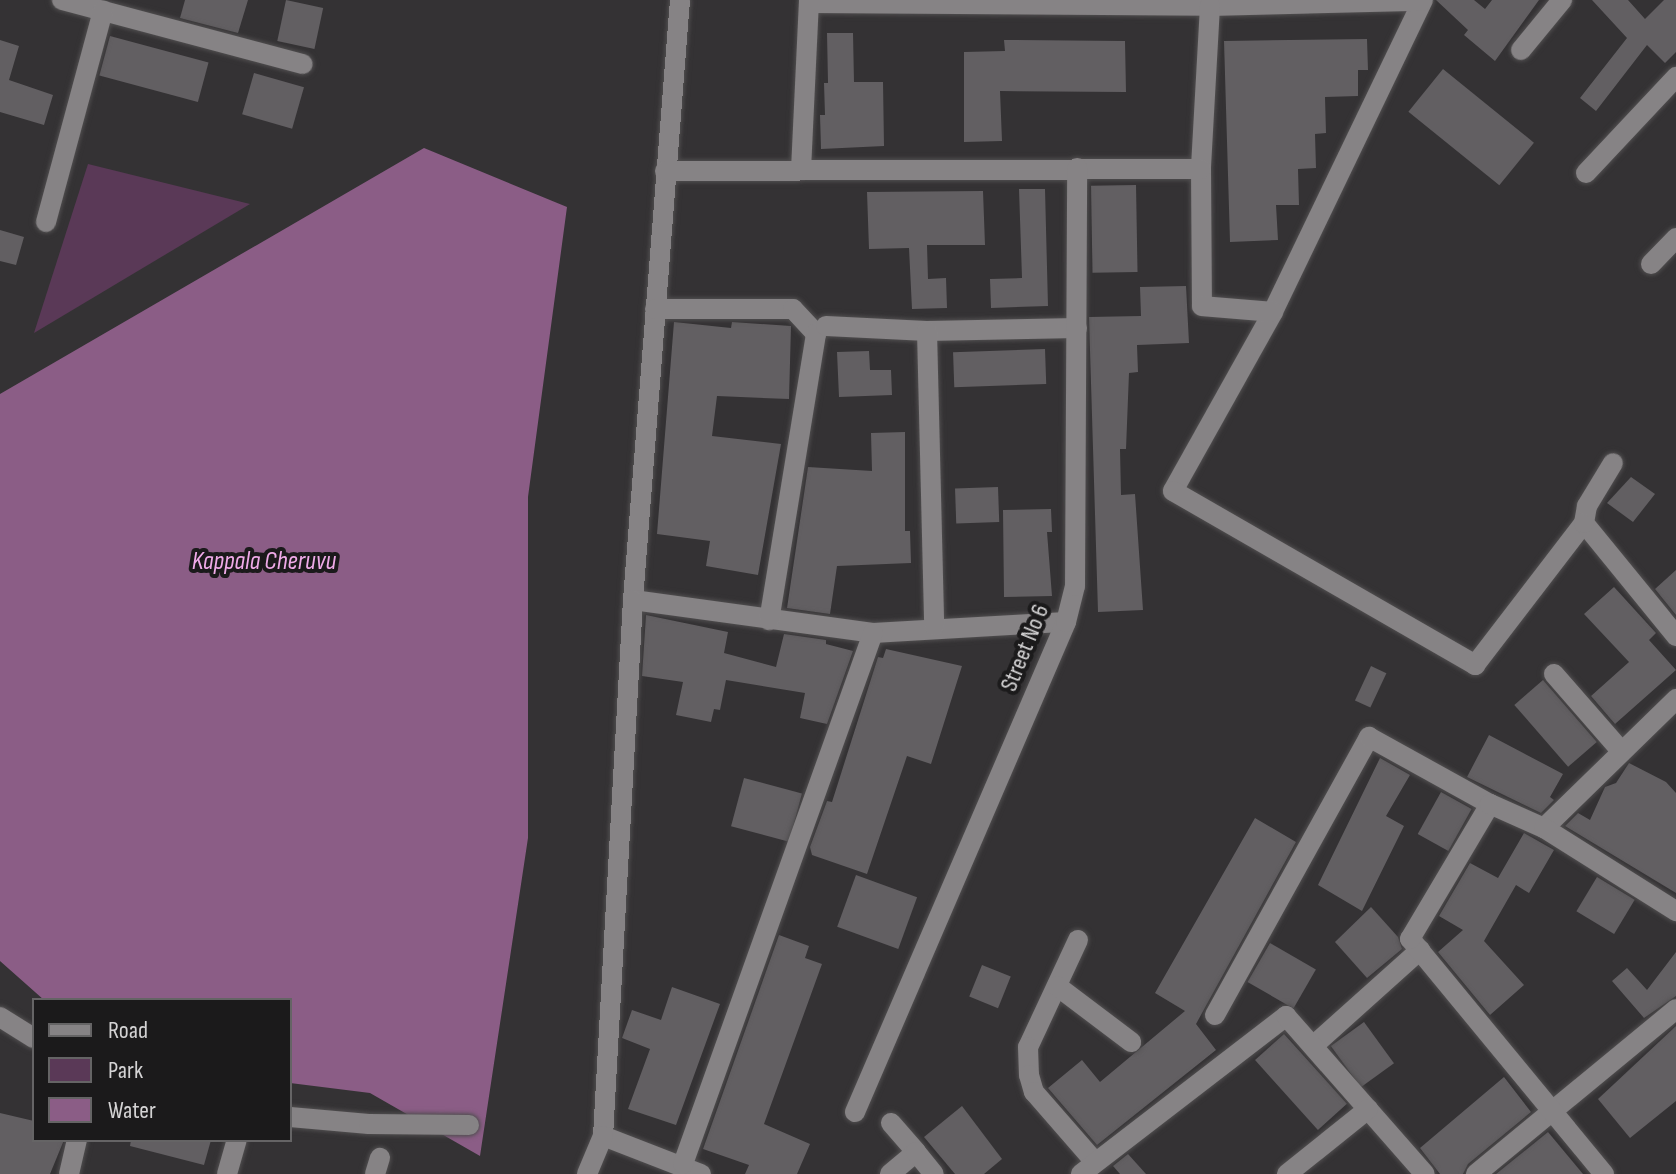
<!DOCTYPE html>
<style>
body{margin:0}
#map{position:relative;width:1676px;height:1174px;overflow:hidden;background:#343234;font-family:"Sofia Sans Condensed",sans-serif}
div>[style]{position:absolute}
[style*='--x']{left:calc(var(--x)*1px);top:calc(var(--y)*1px);width:calc(var(--w)*1px);rotate:calc(var(--a)*1deg)}
.green>*{inset:0;background:#5a3957}
.water>*{inset:0;background:#8b5d86}
.building>*{inset:0;background:#625f62;transform-origin:0 0}
.roads{filter:drop-shadow(0 0 2px #504e4f) drop-shadow(0 0 2px #504e4f)}
.minor>*{height:20px;margin:-10px;padding:0 10px;transform-origin:10px;border-radius:10px;background:#868385}
span{translate:-50% -50%;white-space:nowrap;text-align:center;line-height:1.15;-webkit-text-stroke:8px #1b1a1b;paint-order:stroke}
.street-label{font-size:24px;color:#d4d3d4}
.water-label{font-size:26px;color:#efaae8;font-style:italic}
.legend{position:absolute;left:32px;top:998px;width:260px;height:144px;box-sizing:border-box;background:#1b1a1b;border:2px solid #656465;margin:0;padding:10px 14px;list-style:none;font-size:24px;color:#d4d3d4}
.legend li{display:flex;align-items:center;gap:16px;height:40px}
.legend b{width:40px;border:2px solid #656465}
</style>
<div id="map">
<div class="green">
<i style="clip-path:polygon(88px 164px,250px 204px,34px 333px)"></i>
</div>
<div class="water">
<i style="clip-path:polygon(424px 148px,567px 207px,528px 497px,528px 838px,480px 1156px,370px 1093px,290px 1083px,290px 1000px,44px 1000px,0 961px,0 394px)"></i>
</div>
<div class="building">
<i style="clip-path:polygon(185px 0,248px 0,238px 33px,180px 18px)"></i>
<i style="left:286px;top:0;width:38px;height:42px;rotate:12deg"></i>
<i style="clip-path:polygon(1436px 0,1474px 0,1485px 9px,1492px 0,1539px 0,1495px 61px,1464px 35px,1468px 30px)"></i>
<i style="clip-path:polygon(1592px 0,1628px 0,1645px 19px,1664px 0,1676px 0,1676px 52px,1665px 63px,1647px 45px,1596px 111px,1580px 98px,1627px 38px)"></i>
<i style="clip-path:polygon(827px 33px,853px 33px,854px 82px,883px 82px,884px 146px,821px 149px,820px 115px,825px 115px,824px 83px,828px 83px)"></i>
<i style="left:110px;top:36px;width:102px;height:41px;rotate:15deg"></i>
<i style="clip-path:polygon(1367px 39px,1368px 70px,1358px 70px,1358px 96px,1325px 97px,1326px 133px,1315px 134px,1316px 168px,1298px 169px,1299px 205px,1276px 205px,1278px 240px,1230px 242px,1224px 41px)"></i>
<i style="clip-path:polygon(0 40px,19px 46px,9px 80px,53px 95px,44px 125px,0 112px)"></i>
<i style="clip-path:polygon(1004px 40px,1125px 41px,1126px 92px,1000px 91px,1002px 141px,964px 142px,964px 52px,1005px 51px)"></i>
<i style="left:1443px;top:69px;width:117px;height:55px;rotate:39deg"></i>
<i style="left:254px;top:73px;width:52px;height:43px;rotate:16deg"></i>
<i style="left:1136px;top:185px;width:87px;height:45px;rotate:89deg"></i>
<i style="clip-path:polygon(1019px 189px,1045px 189px,1048px 306px,991px 308px,990px 279px,1022px 278px)"></i>
<i style="clip-path:polygon(983px 191px,985px 245px,927px 245px,928px 279px,946px 278px,947px 308px,912px 309px,909px 248px,869px 249px,867px 192px)"></i>
<i style="clip-path:polygon(0 230px,24px 237px,16px 265px,0 261px)"></i>
<i style="clip-path:polygon(1186px 286px,1189px 343px,1137px 345px,1138px 372px,1129px 373px,1126px 449px,1120px 449px,1121px 495px,1135px 494px,1143px 610px,1098px 612px,1089px 317px,1141px 316px,1140px 287px)"></i>
<i style="clip-path:polygon(674px 322px,731px 328px,732px 322px,791px 326px,789px 399px,717px 396px,712px 436px,781px 444px,758px 575px,706px 566px,710px 541px,657px 534px)"></i>
<i style="left:1045px;top:349px;width:35px;height:92px;rotate:88deg"></i>
<i style="clip-path:polygon(869px 351px,870px 370px,891px 370px,892px 395px,839px 397px,837px 352px)"></i>
<i style="clip-path:polygon(905px 432px,905px 531px,910px 531px,911px 563px,837px 566px,830px 614px,787px 608px,808px 467px,872px 471px,871px 433px)"></i>
<i style="clip-path:polygon(1631px 477px,1655px 494px,1633px 522px,1607px 503px)"></i>
<i style="left:998px;top:487px;width:35px;height:43px;rotate:88deg"></i>
<i style="clip-path:polygon(1051px 509px,1052px 532px,1047px 532px,1052px 596px,1004px 597px,1003px 510px)"></i>
<i style="clip-path:polygon(1676px 570px,1676px 615px,1655px 589px)"></i>
<i style="clip-path:polygon(1614px 587px,1656px 633px,1649px 640px,1676px 670px,1615px 724px,1591px 696px,1629px 662px,1584px 614px)"></i>
<i style="clip-path:polygon(646px 615px,728px 632px,724px 653px,776px 667px,784px 634px,826px 640px,826px 644px,853px 651px,827px 724px,800px 718px,805px 693px,726px 680px,720px 710px,714px 709px,711px 722px,676px 715px,683px 682px,642px 676px)"></i>
<i style="clip-path:polygon(886px 649px,962px 666px,931px 764px,907px 756px,867px 874px,812px 855px,810px 847px,827px 801px,832px 802px,878px 657px,883px 658px)"></i>
<i style="left:1371px;top:666px;width:17px;height:38px;rotate:25deg"></i>
<i style="left:1543px;top:680px;width:82px;height:38px;rotate:49deg"></i>
<i style="clip-path:polygon(1489px 735px,1563px 774px,1550px 797px,1554px 800px,1541px 813px,1467px 777px)"></i>
<i style="clip-path:polygon(1380px 758px,1410px 775px,1386px 816px,1404px 826px,1362px 911px,1318px 885px)"></i>
<i style="clip-path:polygon(1629px 763px,1666px 782px,1676px 793px,1676px 893px,1565px 826px,1578px 813px,1590px 820px,1605px 787px,1616px 783px)"></i>
<i style="left:744px;top:778px;width:60px;height:50px;rotate:15deg"></i>
<i style="left:1441px;top:792px;width:35px;height:48px;rotate:29deg"></i>
<i style="clip-path:polygon(1255px 818px,1296px 842px,1196px 1024px,1216px 1050px,1097px 1145px,1048px 1088px,1082px 1060px,1100px 1082px,1185px 1011px,1155px 993px)"></i>
<i style="clip-path:polygon(1524px 833px,1554px 850px,1529px 893px,1516px 885px,1484px 941px,1524px 985px,1490px 1015px,1438px 952px,1463px 930px,1439px 916px,1470px 863px,1498px 878px)"></i>
<i style="left:856px;top:875px;width:65px;height:55px;rotate:20deg"></i>
<i style="left:1597px;top:877px;width:44px;height:40px;rotate:31deg"></i>
<i style="clip-path:polygon(1371px 907px,1398px 937px,1402px 949px,1367px 978px,1335px 942px)"></i>
<i style="clip-path:polygon(779px 935px,809px 946px,805px 958px,822px 964px,764px 1124px,810px 1144px,797px 1174px,745px 1174px,749px 1165px,703px 1149px)"></i>
<i style="left:1270px;top:943px;width:53px;height:45px;rotate:30deg"></i>
<i style="clip-path:polygon(1676px 952px,1676px 996px,1644px 1018px,1612px 981px,1627px 968px,1647px 990px)"></i>
<i style="left:982px;top:965px;width:31px;height:34px;rotate:22deg"></i>
<i style="clip-path:polygon(672px 987px,720px 1004px,676px 1125px,628px 1109px,650px 1049px,622px 1038px,632px 1010px,661px 1020px)"></i>
<i style="left:1364px;top:1022px;width:51px;height:41px;rotate:54deg"></i>
<i style="clip-path:polygon(1676px 1026px,1676px 1101px,1630px 1138px,1598px 1099px)"></i>
<i style="left:1284px;top:1034px;width:94px;height:39px;rotate:48deg"></i>
<i style="clip-path:polygon(1504px 1077px,1531px 1112px,1468px 1164px,1463px 1174px,1440px 1174px,1420px 1148px)"></i>
<i style="clip-path:polygon(962px 1106px,1002px 1159px,984px 1174px,955px 1174px,924px 1137px)"></i>
<i style="clip-path:polygon(0 1113px,34px 1121px,34px 1140px,64px 1140px,50px 1174px,0 1174px)"></i>
<i style="clip-path:polygon(1548px 1132px,1583px 1174px,1496px 1174px)"></i>
<i style="clip-path:polygon(131px 1140px,211px 1140px,204px 1165px,130px 1146px)"></i>
<i style="clip-path:polygon(1128px 1154px,1146px 1174px,1120px 1174px,1113px 1166px)"></i>
</div>
<div class="roads">
<div class="minor">
<i style="--x:62;--y:0;--w:249;--a:14.9"></i>
<i style="--x:680;--y:0;--w:602;--a:94.48"></i>
<i style="--x:633;--y:600;--w:242;--a:7.8"></i>
<i style="--x:873;--y:633;--w:193;--a:-3.3"></i>
<i style="--x:1423;--y:0;--w:346;--a:115.7"></i>
<i style="--x:1273;--y:312;--w:205;--a:119.2"></i>
<i style="--x:1173;--y:491;--w:349;--a:29.9"></i>
<i style="--x:1475;--y:665;--w:179;--a:-52.5"></i>
<i style="--x:1584;--y:523;--w:146;--a:50.8"></i>
<i style="--x:809;--y:3;--w:401;--a:0.4"></i>
<i style="--x:1210;--y:6;--w:212;--a:-1.4"></i>
<i style="--x:1210;--y:6;--w:163;--a:93.2"></i>
<i style="--x:1201;--y:169;--w:137;--a:89.6"></i>
<i style="--x:1202;--y:306;--w:71;--a:4.8"></i>
<i style="--x:1521;--y:50;--w:65;--a:-50.6"></i>
<i style="--x:801;--y:170;--w:170;--a:-87.3"></i>
<i style="--x:665;--y:171;--w:536;--a:-0.21"></i>
<i style="--x:1586;--y:173;--w:132;--a:-46.8"></i>
<i style="--x:46;--y:222;--w:219;--a:-74.9"></i>
<i style="--x:1651;--y:264;--w:36;--a:-46"></i>
<i style="--x:655;--y:309;--w:138;--a:0"></i>
<i style="--x:793;--y:309;--w:34;--a:47"></i>
<i style="--x:816;--y:334;--w:290;--a:99.3"></i>
<i style="--x:826;--y:326;--w:101;--a:2.8"></i>
<i style="--x:927;--y:331;--w:150;--a:-1.1"></i>
<i style="--x:927;--y:331;--w:295;--a:88.6"></i>
<i style="--x:1584;--y:523;--w:17;--a:-80"></i>
<i style="--x:1587;--y:506;--w:50;--a:-58.8"></i>
<i style="--x:633;--y:600;--w:537;--a:93.2"></i>
<i style="--x:603;--y:1136;--w:105;--a:21.2"></i>
<i style="--x:1554;--y:674;--w:103;--a:48.9"></i>
<i style="--x:1544;--y:828;--w:185;--a:-44.3"></i>
<i style="--x:1078;--y:940;--w:118;--a:115"></i>
<i style="--x:1028;--y:1047;--w:28;--a:88"></i>
<i style="--x:1029;--y:1075;--w:18;--a:74"></i>
<i style="--x:1034;--y:1092;--w:93;--a:48.9"></i>
<i style="--x:1057;--y:986;--w:93;--a:37.1"></i>
<i style="--x:1215;--y:1015;--w:318;--a:-61"></i>
<i style="--x:1369;--y:737;--w:138;--a:29"></i>
<i style="--x:0;--y:1017;--w:40;--a:32"></i>
<i style="--x:1313;--y:1046;--w:144;--a:-41.9"></i>
<i style="--x:855;--y:1112;--w:533;--a:-66.7"></i>
<i style="--x:1066;--y:622;--w:37;--a:-76"></i>
<i style="--x:1075;--y:586;--w:418;--a:-89.7"></i>
<i style="--x:290;--y:1117;--w:79;--a:5.1"></i>
<i style="--x:369;--y:1124;--w:100;--a:0.6"></i>
<i style="--x:891;--y:1123;--w:38;--a:49"></i>
<i style="--x:683;--y:1164;--w:564;--a:-70.31"></i>
<i style="--x:69;--y:1174;--w:35;--a:-77"></i>
<i style="--x:227;--y:1174;--w:35;--a:-74"></i>
<i style="--x:375;--y:1174;--w:17;--a:-73"></i>
<i style="--x:587;--y:1174;--w:41;--a:-67.2"></i>
<i style="--x:890;--y:1174;--w:34;--a:-40"></i>
<i style="--x:916;--y:1152;--w:28;--a:51"></i>
<i style="--x:1081;--y:1174;--w:259;--a:-37.6"></i>
<i style="--x:1286;--y:1016;--w:210;--a:48.7"></i>
<i style="--x:1287;--y:1174;--w:104;--a:-38.7"></i>
<i style="--x:1476;--y:1174;--w:259;--a:-39.5"></i>
<i style="--x:1604;--y:1174;--w:305;--a:-129.5"></i>
<i style="--x:1410;--y:939;--w:157;--a:-59.3"></i>
<i style="--x:1490;--y:804;--w:59;--a:24"></i>
<i style="--x:1544;--y:828;--w:156;--a:32.2"></i>
</div>
</div>
<div class="street-label">
<span style="left:1025px;top:648px;rotate:-68deg">Street No 6</span>
</div>
<div class="water-label">
<span style="left:264px;top:562px">Kappala Cheruvu</span>
</div>
<ul class="legend">
<li><b style="height:10px;background:#868385"></b>Road</li>
<li><b style="height:22px;background:#5a3957"></b>Park</li>
<li><b style="height:22px;background:#8b5d86"></b>Water</li>
</ul>
</div>
